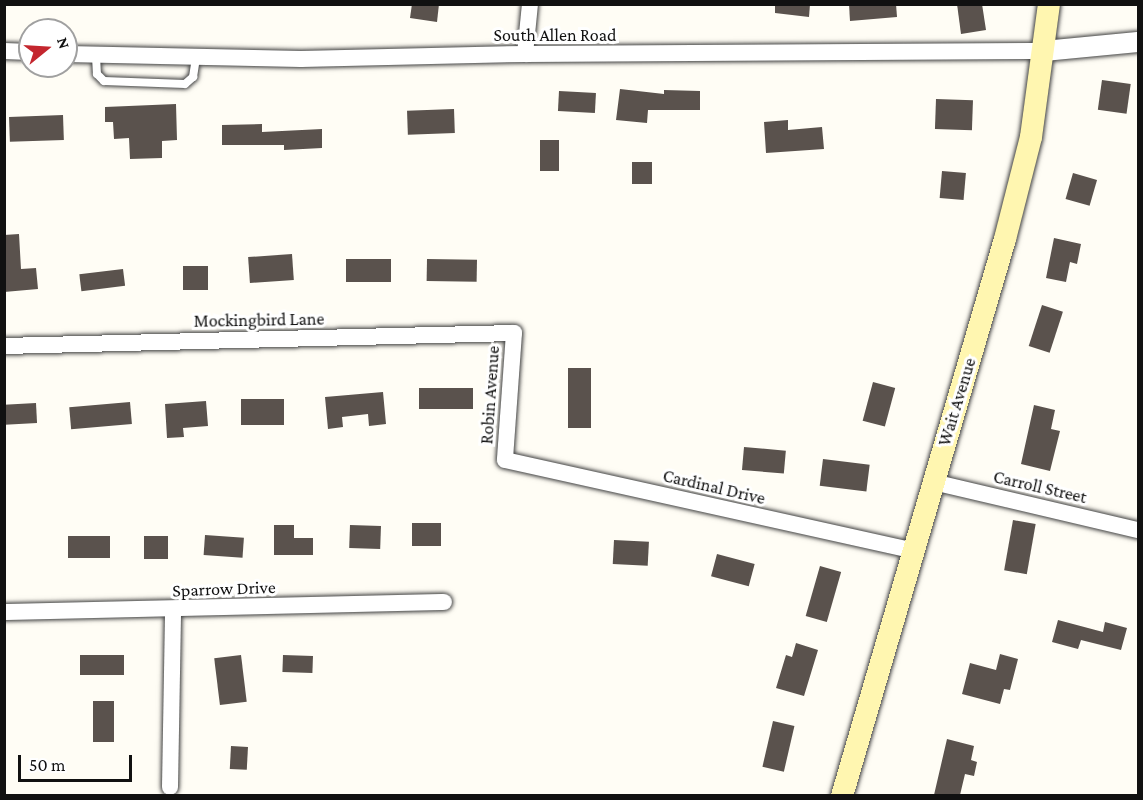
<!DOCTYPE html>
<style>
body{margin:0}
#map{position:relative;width:1143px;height:800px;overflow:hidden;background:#fffdf5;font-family:"Crimson Pro",serif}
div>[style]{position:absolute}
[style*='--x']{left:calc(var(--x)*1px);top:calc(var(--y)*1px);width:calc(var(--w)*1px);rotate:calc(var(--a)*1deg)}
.building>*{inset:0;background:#5a524d;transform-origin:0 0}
.roads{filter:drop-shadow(0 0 2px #444) drop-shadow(0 0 2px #444)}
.service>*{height:8px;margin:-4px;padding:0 4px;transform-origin:4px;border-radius:4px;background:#fff}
.minor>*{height:16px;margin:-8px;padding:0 8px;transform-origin:8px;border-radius:8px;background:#fff}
.tertiary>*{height:20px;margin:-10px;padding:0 10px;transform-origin:10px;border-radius:10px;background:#fff}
.secondary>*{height:22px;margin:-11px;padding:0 11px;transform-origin:11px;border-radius:11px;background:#fff6b0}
span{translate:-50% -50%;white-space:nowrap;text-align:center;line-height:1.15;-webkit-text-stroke:6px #fff;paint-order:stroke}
.street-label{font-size:18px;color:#111}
.frame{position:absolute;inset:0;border:6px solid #111;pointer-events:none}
.north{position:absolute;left:18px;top:18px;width:60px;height:60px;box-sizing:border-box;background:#fff;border:2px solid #a0a0a0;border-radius:50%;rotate:72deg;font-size:16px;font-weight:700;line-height:24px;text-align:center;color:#111}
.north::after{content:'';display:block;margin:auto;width:21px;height:27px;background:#c4262e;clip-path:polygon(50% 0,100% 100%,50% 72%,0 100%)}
.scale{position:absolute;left:18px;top:755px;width:114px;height:27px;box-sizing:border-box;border:3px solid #111;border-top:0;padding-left:8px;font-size:18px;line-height:21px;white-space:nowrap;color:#111;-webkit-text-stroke:4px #fff;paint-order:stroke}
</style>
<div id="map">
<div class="building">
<i style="clip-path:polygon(412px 4px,439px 4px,437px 22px,410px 18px)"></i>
<i style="clip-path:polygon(775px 4px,810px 4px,809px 17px,775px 13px)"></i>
<i style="clip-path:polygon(849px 4px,896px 4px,897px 17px,850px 21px)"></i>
<i style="clip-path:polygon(957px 4px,982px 4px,986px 30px,961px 34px)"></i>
<i style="left:1102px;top:80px;width:29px;height:30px;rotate:8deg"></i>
<i style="clip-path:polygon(620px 89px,664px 94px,664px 90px,700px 91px,700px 110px,648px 110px,647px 123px,616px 120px)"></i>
<i style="left:559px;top:91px;width:37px;height:20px;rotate:3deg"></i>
<i style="left:936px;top:99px;width:37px;height:30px;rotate:2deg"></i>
<i style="clip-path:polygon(176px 104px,177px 140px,162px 141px,162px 158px,130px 159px,129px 138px,114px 139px,113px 122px,105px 122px,105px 107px)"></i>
<i style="left:454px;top:109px;width:24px;height:47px;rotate:88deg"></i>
<i style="left:63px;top:115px;width:25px;height:54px;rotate:88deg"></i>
<i style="clip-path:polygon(788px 120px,788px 130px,822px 127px,824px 149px,766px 153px,764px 122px)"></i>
<i style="clip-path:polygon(262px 124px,262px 132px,322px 129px,322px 148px,284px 150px,284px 145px,222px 145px,222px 125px)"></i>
<i style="left:540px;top:140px;width:19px;height:31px"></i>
<i style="left:632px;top:162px;width:20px;height:22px"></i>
<i style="left:942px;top:171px;width:24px;height:27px;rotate:5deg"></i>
<i style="left:1073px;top:173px;width:25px;height:27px;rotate:16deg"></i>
<i style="clip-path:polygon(19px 234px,21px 269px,36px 268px,38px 289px,4px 292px,4px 235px)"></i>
<i style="clip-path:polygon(1054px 238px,1081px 244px,1077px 264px,1070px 262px,1066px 282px,1046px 278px)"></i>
<i style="left:292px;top:254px;width:26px;height:44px;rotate:86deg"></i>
<i style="left:346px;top:259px;width:45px;height:23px"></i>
<i style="left:427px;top:259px;width:50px;height:22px;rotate:1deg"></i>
<i style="left:183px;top:266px;width:25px;height:24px"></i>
<i style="left:123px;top:269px;width:17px;height:44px;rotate:83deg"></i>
<i style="left:1042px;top:305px;width:22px;height:43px;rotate:18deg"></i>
<i style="left:568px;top:368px;width:23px;height:60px"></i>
<i style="left:873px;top:382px;width:23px;height:40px;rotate:15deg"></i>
<i style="left:473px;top:388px;width:21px;height:54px;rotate:90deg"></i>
<i style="clip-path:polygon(383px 392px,386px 424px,369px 426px,368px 414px,342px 417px,343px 427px,328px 429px,325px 397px)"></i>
<i style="left:241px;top:399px;width:43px;height:26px"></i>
<i style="clip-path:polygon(206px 401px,208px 426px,183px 428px,184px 437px,167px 438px,165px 404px)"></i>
<i style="left:130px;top:402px;width:22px;height:61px;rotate:85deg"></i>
<i style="left:36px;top:403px;width:20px;height:32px;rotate:87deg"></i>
<i style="clip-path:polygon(1034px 405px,1055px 410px,1051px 429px,1060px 431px,1050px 471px,1021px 464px)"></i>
<i style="left:744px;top:447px;width:42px;height:23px;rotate:5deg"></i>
<i style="left:823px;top:459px;width:47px;height:27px;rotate:7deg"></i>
<i style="left:1013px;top:520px;width:23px;height:51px;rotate:10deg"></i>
<i style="left:412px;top:523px;width:29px;height:23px"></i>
<i style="clip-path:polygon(274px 525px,294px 525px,294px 538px,313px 538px,313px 555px,274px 555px)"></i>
<i style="left:350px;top:525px;width:31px;height:23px;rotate:2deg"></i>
<i style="left:205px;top:535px;width:39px;height:20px;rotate:4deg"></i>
<i style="left:68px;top:536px;width:42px;height:22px"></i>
<i style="left:144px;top:536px;width:24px;height:23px"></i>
<i style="left:614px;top:540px;width:35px;height:24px;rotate:3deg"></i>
<i style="left:717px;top:554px;width:39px;height:23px;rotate:15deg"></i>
<i style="left:820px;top:566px;width:22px;height:52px;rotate:16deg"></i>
<i style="clip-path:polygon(1058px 620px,1103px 632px,1105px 622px,1127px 628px,1121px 650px,1081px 640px,1078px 649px,1052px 642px)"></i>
<i style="clip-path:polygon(796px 643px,818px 650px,804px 696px,776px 688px,786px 655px,792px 657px)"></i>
<i style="clip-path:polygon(1000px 654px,1018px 659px,1010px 690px,1004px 689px,1000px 704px,962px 694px,970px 663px,996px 670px)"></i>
<i style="left:80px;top:655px;width:44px;height:20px"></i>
<i style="left:241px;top:655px;width:47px;height:27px;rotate:83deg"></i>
<i style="left:283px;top:655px;width:30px;height:17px;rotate:2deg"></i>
<i style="left:93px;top:701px;width:21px;height:41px"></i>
<i style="left:773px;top:721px;width:22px;height:47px;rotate:13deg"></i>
<i style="clip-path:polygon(947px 739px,974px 746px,971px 760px,977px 762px,974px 776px,965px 774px,960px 795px,934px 795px)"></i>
<i style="left:231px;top:746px;width:17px;height:23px;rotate:3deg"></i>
</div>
<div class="roads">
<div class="service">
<i style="--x:96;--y:56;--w:18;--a:87"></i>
<i style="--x:97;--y:74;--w:10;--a:45"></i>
<i style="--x:104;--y:81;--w:81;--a:2.1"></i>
<i style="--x:185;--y:84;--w:11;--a:-41"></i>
<i style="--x:193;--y:77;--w:20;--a:-81"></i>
</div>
<div class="minor">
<i style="--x:4;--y:51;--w:26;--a:2"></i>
<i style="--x:66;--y:54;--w:235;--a:1.2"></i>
<i style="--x:301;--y:59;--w:224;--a:-1.3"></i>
<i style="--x:525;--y:54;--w:519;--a:-0.33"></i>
<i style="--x:525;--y:54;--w:50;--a:-84.3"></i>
<i style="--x:4;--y:346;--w:510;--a:-1.46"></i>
<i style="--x:514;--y:333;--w:127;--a:94.1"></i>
<i style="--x:505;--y:460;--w:419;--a:12.5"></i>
<i style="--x:933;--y:482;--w:211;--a:13.2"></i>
<i style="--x:4;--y:612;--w:440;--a:-1.3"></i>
<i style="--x:170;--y:787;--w:177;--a:-89"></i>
</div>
<div class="tertiary">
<i style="--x:1044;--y:51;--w:94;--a:-5.5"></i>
</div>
<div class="secondary">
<i style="--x:842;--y:796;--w:580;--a:-73.69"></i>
<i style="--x:1005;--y:239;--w:105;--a:-75.7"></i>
<i style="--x:1031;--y:137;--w:134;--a:-82.3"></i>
</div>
</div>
<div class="street-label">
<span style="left:555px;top:35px">South Allen Road</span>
<span style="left:259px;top:320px;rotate:-1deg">Mockingbird Lane</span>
<span style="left:490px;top:395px;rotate:-86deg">Robin Avenue</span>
<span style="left:957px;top:402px;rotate:-73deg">Wait Avenue</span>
<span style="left:714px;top:487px;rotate:13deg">Cardinal Drive</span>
<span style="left:1040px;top:487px;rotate:13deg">Carroll Street</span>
<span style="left:224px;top:589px;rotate:-2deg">Sparrow Drive</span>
</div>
<div class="frame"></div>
<div class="north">N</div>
<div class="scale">50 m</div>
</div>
